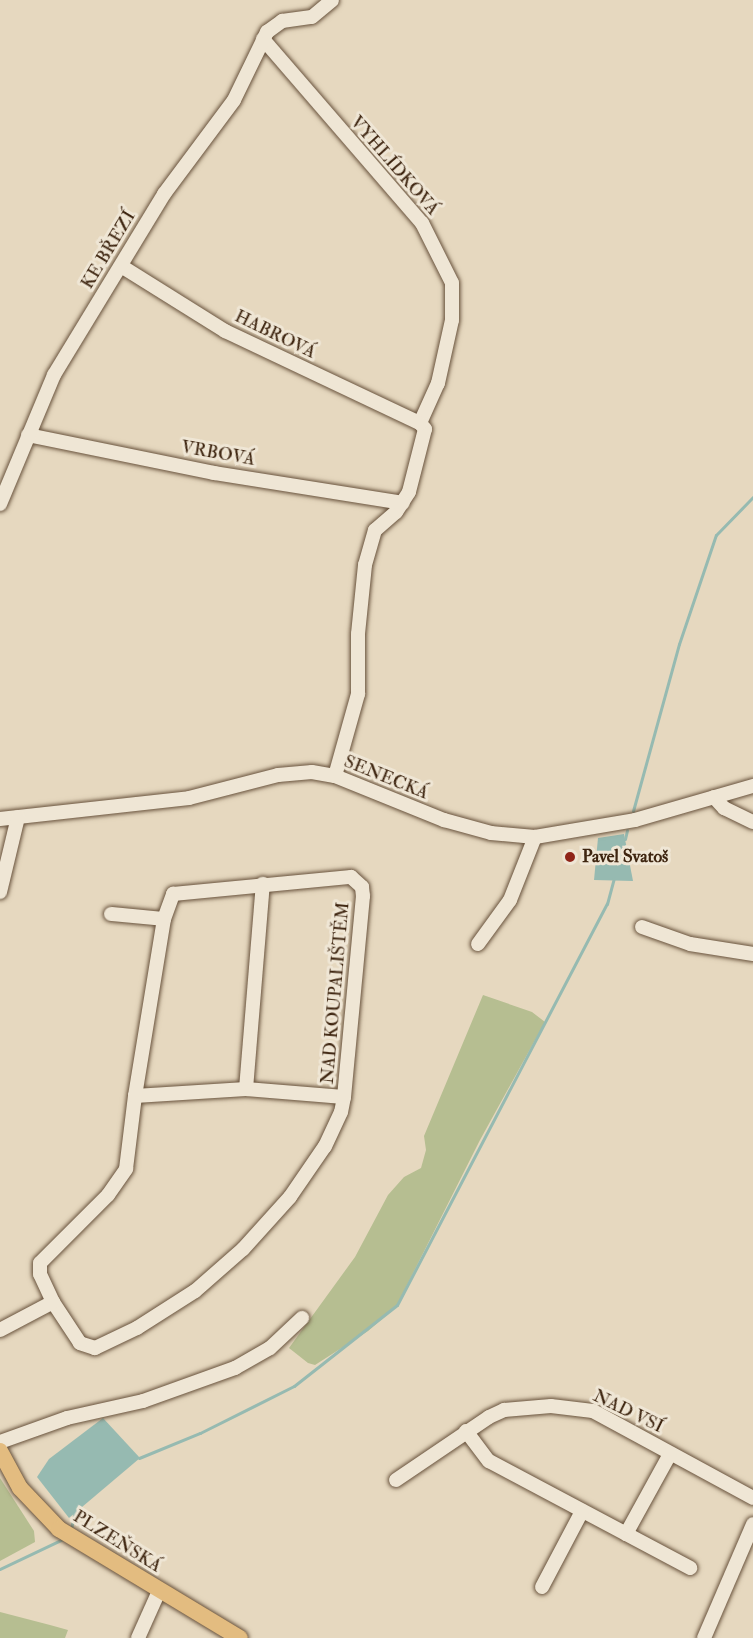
<!DOCTYPE html>
<meta charset="utf-8">
<style>
body{margin:0}
#map{position:relative;width:753px;height:1638px;overflow:hidden;background:#e6d8bf;font-family:"IM FELL Double Pica",serif}
div>[style]{position:absolute}
[style*='--x']{left:calc(var(--x)*1px);top:calc(var(--y)*1px);width:calc(var(--w)*1px);rotate:calc(var(--a)*1deg)}
.green>*{inset:0;background:#b6be91}
.water>*{inset:0;background:#96bab1}
.stream>*{height:3px;margin:-1.5px;padding:0 1.5px;transform-origin:1.5px;border-radius:1.5px;background:#96bab1}
.roads{filter:drop-shadow(0 0 2px #68523c) drop-shadow(0 0 2px #68523c)}
.minor>*{height:14px;margin:-7px;padding:0 7px;transform-origin:7px;border-radius:7px;background:#efe6d5}
.major>*{height:16px;margin:-8px;padding:0 8px;transform-origin:8px;border-radius:8px;background:#e3bc80}
.dots>*{width:16px;height:16px;translate:-50% -50%;box-sizing:border-box;border:3px solid #efe6d5;border-radius:50%}
span{translate:-50% -50%;white-space:nowrap;text-align:center;line-height:1.15;-webkit-text-stroke:6px #efe6d5;paint-order:stroke}
.street-label{font-size:18px;color:#3e2510}
.poi-label{font-size:18px;color:#3e2510;font-weight:700}
.left{translate:0 -50%;text-align:left}
</style>
<div id="map">
<div class="green">
<i style="clip-path:polygon(483px 995px,532px 1012px,545px 1022px,480px 1140px,396px 1307px,368px 1331px,315px 1365px,308px 1363px,289px 1348px,355px 1257px,388px 1195px,404px 1177px,421px 1168px,426px 1150px,424px 1136px)"></i>
<i style="clip-path:polygon(0 1478px,34px 1531px,35px 1542px,0 1561px)"></i>
<i style="clip-path:polygon(0 1612px,50px 1625px,68px 1630px,65px 1638px,0 1638px)"></i>
</div>
<div class="water">
<i style="clip-path:polygon(624px 834px,633px 881px,594px 880px,598px 838px)"></i>
<i style="clip-path:polygon(103px 1418px,140px 1458px,69px 1518px,37px 1477px,49px 1459px)"></i>
</div>
<div class="stream">
<i style="--x:633;--y:811;--w:173;--a:-74.6"></i>
<i style="--x:679;--y:644;--w:115;--a:-71.3"></i>
<i style="--x:716;--y:535;--w:53;--a:-45.8"></i>
<i style="--x:625;--y:839;--w:9;--a:-77"></i>
<i style="--x:139;--y:1458;--w:66;--a:-22.3"></i>
<i style="--x:200;--y:1433;--w:105;--a:-26.6"></i>
<i style="--x:294;--y:1386;--w:131;--a:-38.2"></i>
<i style="--x:397;--y:1305;--w:453;--a:-62.4"></i>
<i style="--x:607;--y:904;--w:27;--a:-75"></i>
<i style="--x:71;--y:1529;--w:19;--a:-78"></i>
<i style="--x:0;--y:1569;--w:70;--a:-25.5"></i>
</div>
<div class="roads">
<div class="minor">
<i style="--x:263;--y:39;--w:243;--a:49.2"></i>
<i style="--x:422;--y:223;--w:67;--a:63.4"></i>
<i style="--x:452;--y:283;--w:37;--a:90"></i>
<i style="--x:452;--y:320;--w:65;--a:102.5"></i>
<i style="--x:438;--y:383;--w:44;--a:114.2"></i>
<i style="--x:420;--y:423;--w:8;--a:50"></i>
<i style="--x:425;--y:429;--w:65;--a:104.3"></i>
<i style="--x:409;--y:492;--w:24;--a:123"></i>
<i style="--x:396;--y:512;--w:28;--a:139"></i>
<i style="--x:375;--y:530;--w:36;--a:106"></i>
<i style="--x:365;--y:565;--w:69;--a:95.8"></i>
<i style="--x:358;--y:634;--w:60;--a:90"></i>
<i style="--x:358;--y:694;--w:85;--a:105.7"></i>
<i style="--x:121;--y:266;--w:123;--a:32"></i>
<i style="--x:225;--y:331;--w:216;--a:25.3"></i>
<i style="--x:28;--y:435;--w:190;--a:11.5"></i>
<i style="--x:214;--y:473;--w:191;--a:9"></i>
<i style="--x:0;--y:504;--w:140;--a:-67.3"></i>
<i style="--x:54;--y:375;--w:212;--a:-58.7"></i>
<i style="--x:164;--y:194;--w:117;--a:-53.3"></i>
<i style="--x:234;--y:100;--w:76;--a:-64.1"></i>
<i style="--x:267;--y:32;--w:19;--a:-36"></i>
<i style="--x:282;--y:21;--w:30;--a:-8"></i>
<i style="--x:312;--y:17;--w:26;--a:-40"></i>
<i style="--x:714;--y:797;--w:15;--a:48"></i>
<i style="--x:724;--y:808;--w:32;--a:26"></i>
<i style="--x:0;--y:819;--w:190;--a:-6.3"></i>
<i style="--x:189;--y:798;--w:92;--a:-14.5"></i>
<i style="--x:278;--y:775;--w:34;--a:-5"></i>
<i style="--x:312;--y:772;--w:23;--a:10"></i>
<i style="--x:335;--y:776;--w:118;--a:22"></i>
<i style="--x:444;--y:820;--w:49;--a:15.5"></i>
<i style="--x:491;--y:833;--w:44;--a:5.2"></i>
<i style="--x:535;--y:837;--w:101;--a:-9.6"></i>
<i style="--x:635;--y:820;--w:123;--a:-16.1"></i>
<i style="--x:0;--y:892;--w:77;--a:-76.5"></i>
<i style="--x:111;--y:914;--w:53;--a:5.4"></i>
<i style="--x:642;--y:927;--w:51;--a:19.5"></i>
<i style="--x:690;--y:944;--w:64;--a:9"></i>
<i style="--x:478;--y:944;--w:54;--a:-54"></i>
<i style="--x:510;--y:900;--w:68;--a:-68.4"></i>
<i style="--x:246;--y:1089;--w:98;--a:4.7"></i>
<i style="--x:344;--y:1097;--w:15;--a:101"></i>
<i style="--x:341;--y:1112;--w:38;--a:115"></i>
<i style="--x:325;--y:1146;--w:62;--a:124.5"></i>
<i style="--x:290;--y:1197;--w:70;--a:132.1"></i>
<i style="--x:243;--y:1249;--w:64;--a:138.8"></i>
<i style="--x:195;--y:1291;--w:69;--a:147.5"></i>
<i style="--x:137;--y:1328;--w:47;--a:154.5"></i>
<i style="--x:95;--y:1348;--w:16;--a:-162"></i>
<i style="--x:80;--y:1343;--w:49;--a:-123.4"></i>
<i style="--x:53;--y:1302;--w:31;--a:-115"></i>
<i style="--x:40;--y:1274;--w:11;--a:-90"></i>
<i style="--x:40;--y:1263;--w:96;--a:-45"></i>
<i style="--x:108;--y:1195;--w:32;--a:-55"></i>
<i style="--x:126;--y:1169;--w:74;--a:-83"></i>
<i style="--x:135;--y:1096;--w:111;--a:-3.6"></i>
<i style="--x:246;--y:1089;--w:206;--a:-85.3"></i>
<i style="--x:135;--y:1096;--w:179;--a:-80.7"></i>
<i style="--x:164;--y:919;--w:27;--a:-70"></i>
<i style="--x:173;--y:894;--w:179;--a:-5.5"></i>
<i style="--x:351;--y:877;--w:15;--a:42"></i>
<i style="--x:362;--y:887;--w:9;--a:84"></i>
<i style="--x:363;--y:896;--w:202;--a:95.4"></i>
<i style="--x:0;--y:1330;--w:60;--a:-27.8"></i>
<i style="--x:466;--y:1431;--w:38;--a:53"></i>
<i style="--x:489;--y:1461;--w:228;--a:28"></i>
<i style="--x:0;--y:1442;--w:71;--a:-19.7"></i>
<i style="--x:67;--y:1418;--w:78;--a:-12.6"></i>
<i style="--x:143;--y:1401;--w:98;--a:-19.7"></i>
<i style="--x:235;--y:1368;--w:40;--a:-29.7"></i>
<i style="--x:270;--y:1348;--w:44;--a:-43.2"></i>
<i style="--x:396;--y:1480;--w:112;--a:-34.1"></i>
<i style="--x:489;--y:1417;--w:17;--a:-25"></i>
<i style="--x:504;--y:1410;--w:47;--a:-4.9"></i>
<i style="--x:551;--y:1406;--w:42;--a:6.8"></i>
<i style="--x:593;--y:1411;--w:182;--a:28.5"></i>
<i style="--x:626;--y:1534;--w:91;--a:-61.2"></i>
<i style="--x:542;--y:1587;--w:86;--a:-62.2"></i>
<i style="--x:138;--y:1638;--w:51;--a:-65.9"></i>
<i style="--x:704;--y:1638;--w:124;--a:-66.7"></i>
</div>
<div class="major">
<i style="--x:0;--y:1451;--w:42;--a:61.6"></i>
<i style="--x:20;--y:1488;--w:57;--a:46.4"></i>
<i style="--x:59;--y:1529;--w:211;--a:31.1"></i>
</div>
</div>
<div class="dots">
<i style="left:570px;top:857px;background:#8f2418"></i>
</div>
<div class="street-label">
<span style="left:394px;top:166px;rotate:49deg">VYHLÍDKOVÁ</span>
<span style="left:109px;top:250px;rotate:-59deg">KE BŘEZÍ</span>
<span style="left:275px;top:335px;rotate:26deg">HABROVÁ</span>
<span style="left:218px;top:454px;rotate:10deg">VRBOVÁ</span>
<span style="left:386px;top:778px;rotate:22deg">SENECKÁ</span>
<span style="left:336px;top:993px;rotate:-85deg">NAD KOUPALIŠTĚM</span>
<span style="left:628px;top:1412px;rotate:26deg">NAD VSÍ</span>
<span style="left:117px;top:1542px;rotate:32deg">PLZEŇSKÁ</span>
</div>
<div class="poi-label">
<span class="left" style="left:582px;top:857px">Pavel Svatoš</span>
</div>
</div>
